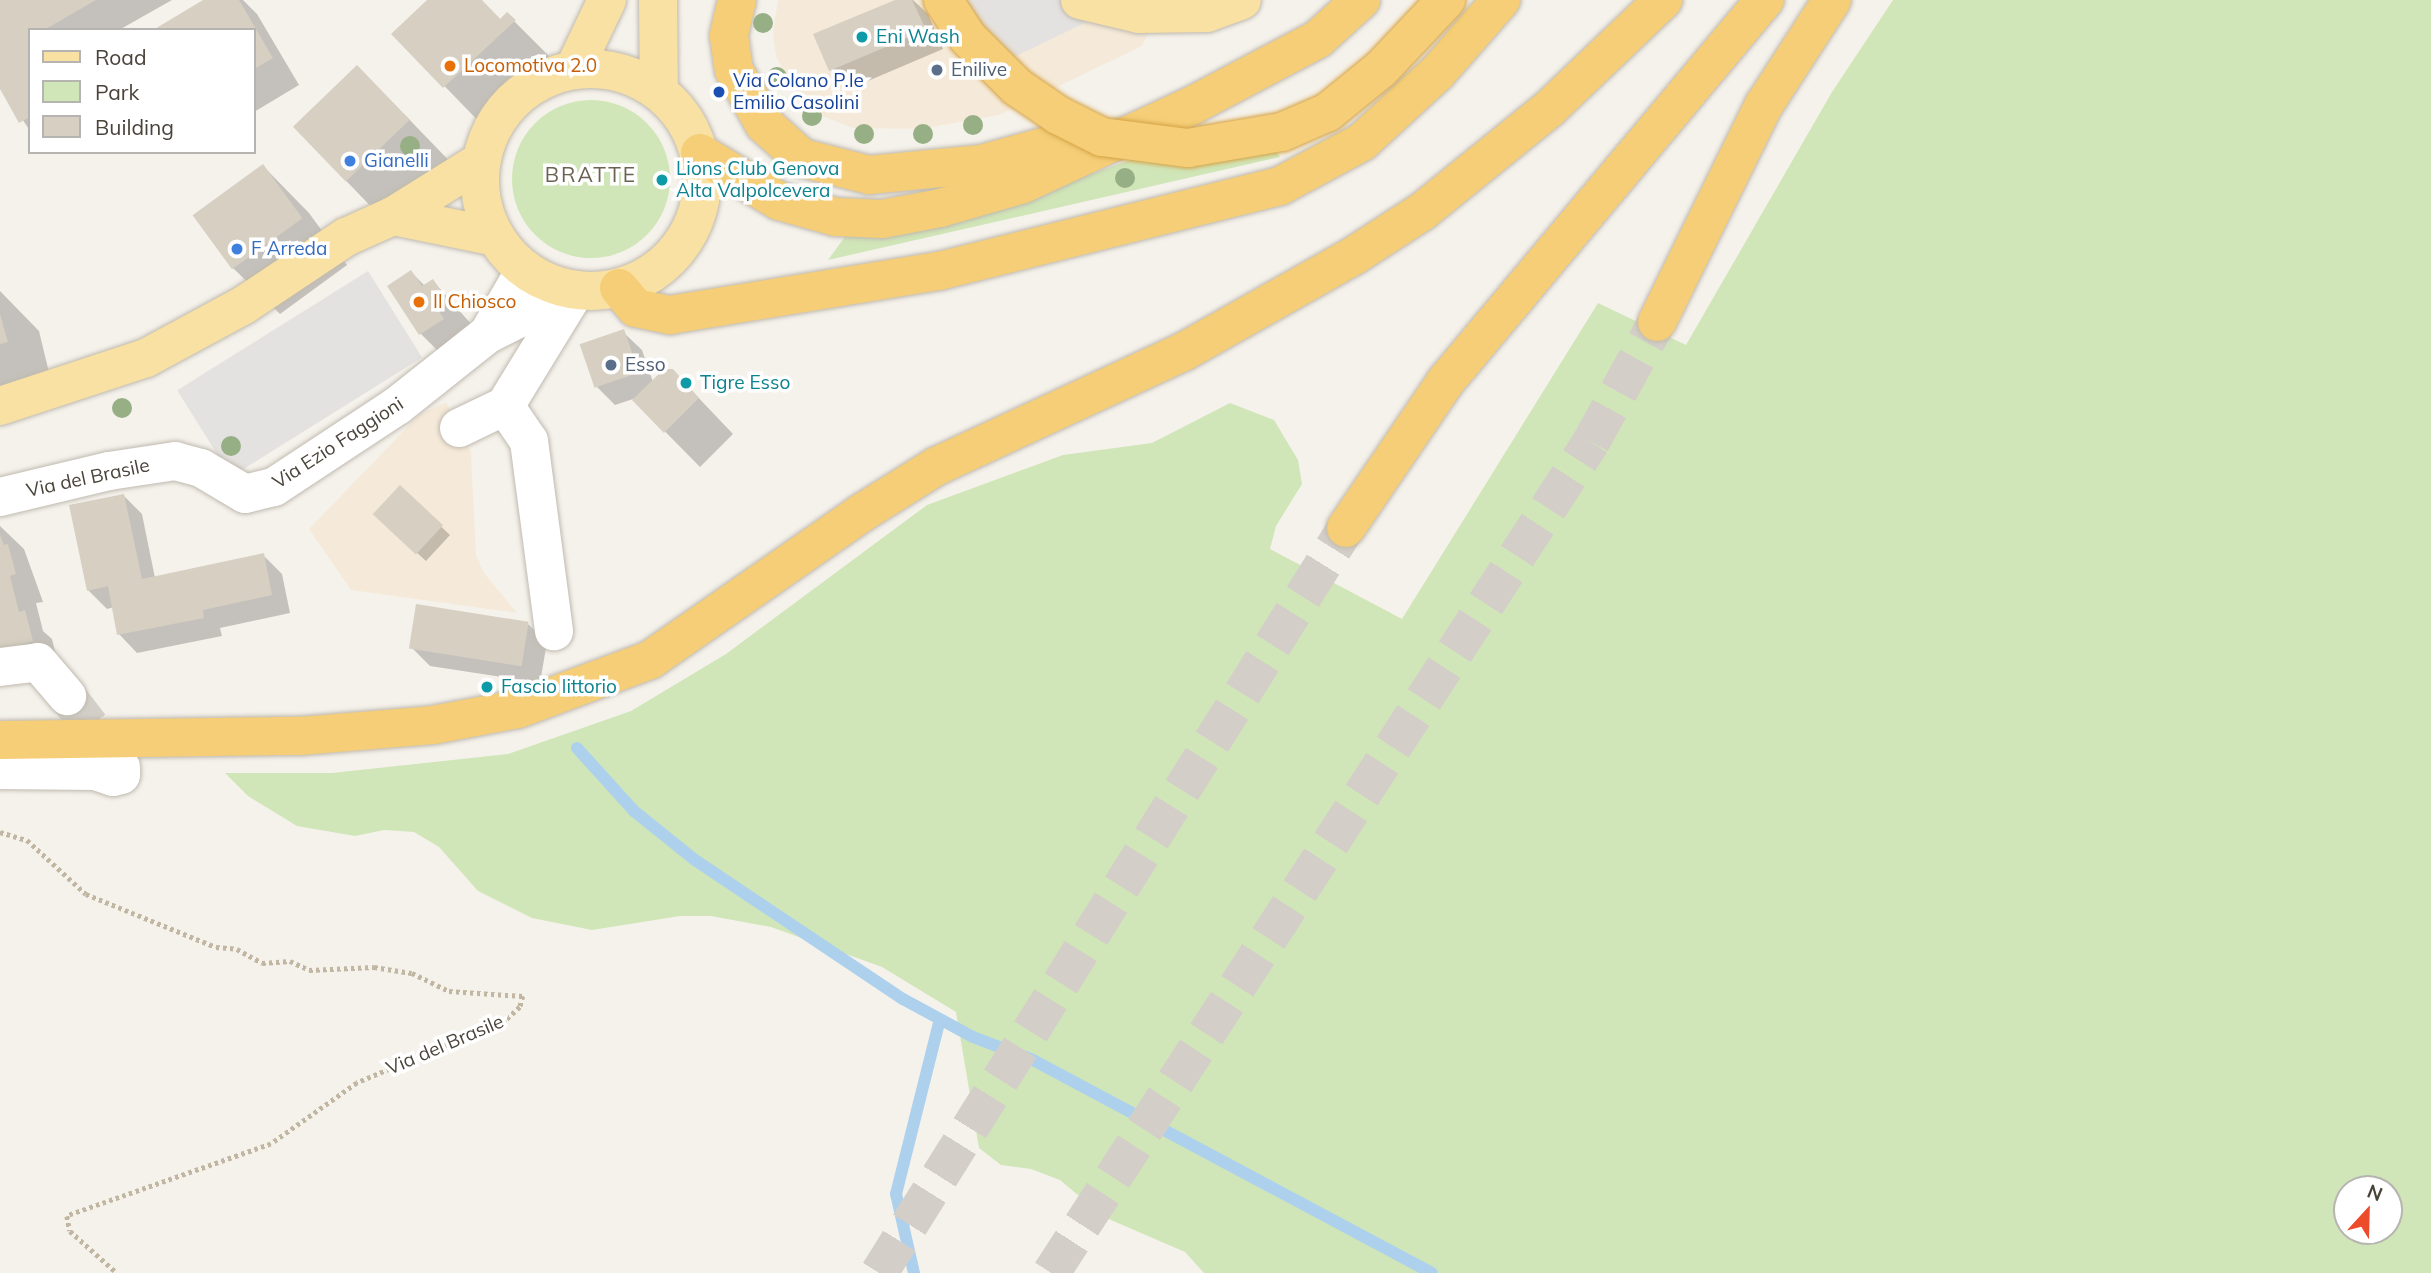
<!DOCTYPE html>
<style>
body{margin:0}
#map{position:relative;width:2431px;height:1273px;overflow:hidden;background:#f5f2ec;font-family:Mulish,sans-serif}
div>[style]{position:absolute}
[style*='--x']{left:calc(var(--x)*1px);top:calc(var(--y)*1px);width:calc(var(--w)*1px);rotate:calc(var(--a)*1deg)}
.commercial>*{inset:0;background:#f5ead9}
.green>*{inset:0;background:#d0e6b8}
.round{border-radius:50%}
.parking>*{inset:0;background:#e4e2e0;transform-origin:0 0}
.shadow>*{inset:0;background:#0003;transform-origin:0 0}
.stream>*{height:12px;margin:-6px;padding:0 6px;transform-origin:6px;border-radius:6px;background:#add1ed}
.building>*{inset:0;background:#d6cfc2;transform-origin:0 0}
.minor-tunnel>*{height:38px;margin-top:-19px;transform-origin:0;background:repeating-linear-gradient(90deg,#d3cfc8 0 38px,transparent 0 57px)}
.highway-tunnel>*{height:38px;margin-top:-19px;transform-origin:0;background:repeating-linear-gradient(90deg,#d3cfc8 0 38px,transparent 0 57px)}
.path>*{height:4.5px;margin-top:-2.25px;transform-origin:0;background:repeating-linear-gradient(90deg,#c1b6a1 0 3.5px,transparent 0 7px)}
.roads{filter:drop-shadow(0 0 2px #c0baaf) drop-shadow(0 0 2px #c0baaf)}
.minor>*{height:38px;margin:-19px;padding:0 19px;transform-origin:19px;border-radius:19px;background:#fff}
.major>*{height:38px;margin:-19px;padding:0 19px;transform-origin:19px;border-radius:19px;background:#f8e1a2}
.major>.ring{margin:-19px;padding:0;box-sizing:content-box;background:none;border:38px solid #f8e1a2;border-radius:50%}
.highway>*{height:38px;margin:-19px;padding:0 19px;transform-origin:19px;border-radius:19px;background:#f5ce77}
.bridges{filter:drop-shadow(0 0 2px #d5a346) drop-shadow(0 0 2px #d5a346)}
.highway-bridge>*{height:38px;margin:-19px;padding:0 19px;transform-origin:19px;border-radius:19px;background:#f5ce77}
.trees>*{width:20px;height:20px;margin:-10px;border-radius:50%;background:#97af84}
.dots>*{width:19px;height:19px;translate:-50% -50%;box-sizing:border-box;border:4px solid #fff;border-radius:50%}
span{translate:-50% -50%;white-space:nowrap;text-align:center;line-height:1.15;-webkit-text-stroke:7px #fff;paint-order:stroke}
.culture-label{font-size:19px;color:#0d838f}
.left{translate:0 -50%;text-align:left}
.food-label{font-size:19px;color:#c56008}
.service-label{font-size:19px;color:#4e5e75}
.transit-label{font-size:19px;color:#164399}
.shop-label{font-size:19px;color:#366cbe}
.street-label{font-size:19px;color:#49433a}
.neighbourhood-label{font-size:21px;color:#6b6252;letter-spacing:2px}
.legend{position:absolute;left:28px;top:28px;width:228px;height:126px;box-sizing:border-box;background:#fff;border:2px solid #b6b4b0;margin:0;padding:9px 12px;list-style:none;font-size:21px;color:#49433a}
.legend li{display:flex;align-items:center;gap:14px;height:35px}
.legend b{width:35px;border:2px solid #b6b4b0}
.north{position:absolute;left:2333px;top:1175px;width:70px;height:70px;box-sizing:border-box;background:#fff;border:2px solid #b6b4b0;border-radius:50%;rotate:22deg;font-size:19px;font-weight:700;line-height:28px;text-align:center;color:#49433a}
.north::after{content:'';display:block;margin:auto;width:24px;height:32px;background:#ed4c2b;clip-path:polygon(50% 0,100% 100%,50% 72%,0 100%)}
</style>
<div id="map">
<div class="commercial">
<i style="clip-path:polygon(778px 0,1163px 0,1142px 46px,999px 115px,921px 129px,853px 128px,822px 116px,800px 99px,776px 57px,773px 32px)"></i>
<i style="clip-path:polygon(446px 402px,471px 452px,476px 555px,484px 573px,517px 613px,351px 590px,309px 529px,419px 415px)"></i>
</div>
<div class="green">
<i style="clip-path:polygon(evenodd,1893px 0,2431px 0,2431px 1273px,1204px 1273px,1185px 1252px,1104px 1217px,1060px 1180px,1031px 1169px,1001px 1165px,979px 1148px,956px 1012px,882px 967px,771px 927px,711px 916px,680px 916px,592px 930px,532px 918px,478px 891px,439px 847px,414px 832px,384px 830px,355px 836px,297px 826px,248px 796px,225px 773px,332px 773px,508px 754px,631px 711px,726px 654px,927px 505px,1063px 455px,1152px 443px,1230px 403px,1274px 420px,1298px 460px,1302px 484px,1276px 526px,1270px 549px,1402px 619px,1598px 303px,1686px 345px,1832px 92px,1893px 0,2347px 1189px,2389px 1189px,2389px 1231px,2347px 1231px,2347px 1189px)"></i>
<i class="round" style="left:512px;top:100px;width:158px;height:158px"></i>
<i style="clip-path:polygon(1275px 148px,1280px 157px,828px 260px,847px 234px,994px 208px,1136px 158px)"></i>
</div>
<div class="parking">
<i style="clip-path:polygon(963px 0,1104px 0,1110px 11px,995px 66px)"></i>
<i style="left:368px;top:271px;width:102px;height:225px;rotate:58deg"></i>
</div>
<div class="shadow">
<i style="clip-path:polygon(0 0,172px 0,119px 30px,30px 30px,30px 131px,0 85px)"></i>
<i style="clip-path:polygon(206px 0,243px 0,257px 14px,299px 85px,254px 112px,254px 30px)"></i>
<i style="clip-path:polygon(430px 0,481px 0,501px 20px,507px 14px,549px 56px,542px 63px,554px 75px,491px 134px,394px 34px)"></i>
<i style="clip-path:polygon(899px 0,913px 0,928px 14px,943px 49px,849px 89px,830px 70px)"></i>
<i style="left:404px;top:114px;width:74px;height:88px;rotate:46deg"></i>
<i style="clip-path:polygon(263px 166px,309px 213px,347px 265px,280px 314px,233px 268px)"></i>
<i style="clip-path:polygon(411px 272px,425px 286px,433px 281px,480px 334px,456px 369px,421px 334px,389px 286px)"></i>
<i style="clip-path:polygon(0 291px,39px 331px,53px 389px,0 402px)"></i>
<i style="clip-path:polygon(623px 332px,642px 350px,653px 382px,673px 371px,733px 434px,700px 467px,633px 399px,615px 405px,597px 387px)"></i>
<i style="clip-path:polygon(400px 488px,450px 535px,426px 561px,384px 523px)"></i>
<i style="clip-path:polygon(123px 495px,142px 514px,155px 578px,263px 555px,282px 574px,290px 613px,220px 628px,222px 636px,137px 653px,119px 634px,114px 607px,107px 609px,88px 590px)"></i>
<i style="clip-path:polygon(0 526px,24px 549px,43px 602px,36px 603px,43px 631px,52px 639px,59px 669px,0 674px)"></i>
<i style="clip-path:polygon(528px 624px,547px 642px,540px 683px,430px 666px,411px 647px)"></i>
</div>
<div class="stream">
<i style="--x:577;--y:748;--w:85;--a:47.9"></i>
<i style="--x:634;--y:811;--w:78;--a:38.8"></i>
<i style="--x:695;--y:860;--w:250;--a:33.8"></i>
<i style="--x:903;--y:999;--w:80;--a:28.5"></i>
<i style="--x:973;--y:1037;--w:64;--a:21"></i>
<i style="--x:1033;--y:1060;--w:452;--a:28.1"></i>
<i style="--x:914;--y:1273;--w:81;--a:-102.8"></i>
<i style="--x:896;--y:1194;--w:180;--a:-75.9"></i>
</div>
<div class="building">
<i style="clip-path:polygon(0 0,96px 0,44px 30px,30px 30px,30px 117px,19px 123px,0 89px)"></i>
<i style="clip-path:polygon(203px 0,239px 0,273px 58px,254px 69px,254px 30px,153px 30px)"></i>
<i style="clip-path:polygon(427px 0,482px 0,500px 19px,507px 12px,516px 20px,443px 88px,391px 34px)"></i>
<i style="clip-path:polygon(895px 0,912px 0,926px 30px,829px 71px,813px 34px)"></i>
<i style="left:357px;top:65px;width:76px;height:89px;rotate:46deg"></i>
<i style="left:263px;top:164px;width:67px;height:87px;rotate:54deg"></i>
<i style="clip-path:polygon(411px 270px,422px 286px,433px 279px,446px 298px,435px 305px,444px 319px,419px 335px,387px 286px)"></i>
<i style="clip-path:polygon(0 314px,8px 342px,0 344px)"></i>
<i style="left:624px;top:329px;width:46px;height:47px;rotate:71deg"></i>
<i style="clip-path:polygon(664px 369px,673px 369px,699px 398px,664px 433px,632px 400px)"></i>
<i style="left:400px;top:485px;width:59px;height:40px;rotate:43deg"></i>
<i style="clip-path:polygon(124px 494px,142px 579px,264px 553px,272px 595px,203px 610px,204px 618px,117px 635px,108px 586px,87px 591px,69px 505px)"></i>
<i style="clip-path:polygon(0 535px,4px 545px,8px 544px,16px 574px,10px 576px,19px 612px,25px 610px,33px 641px,0 651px)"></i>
<i style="left:416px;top:604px;width:114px;height:45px;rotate:9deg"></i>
</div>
<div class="minor-tunnel">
<i style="--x:67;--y:696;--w:82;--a:52.4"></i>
</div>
<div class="highway-tunnel">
<i style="--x:879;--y:1273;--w:879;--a:-57.92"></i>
<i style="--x:1051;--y:1273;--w:991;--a:-56.98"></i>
<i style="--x:1591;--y:442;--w:137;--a:-61.2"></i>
</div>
<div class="path">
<i style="--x:0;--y:832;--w:28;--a:17"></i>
<i style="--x:27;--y:840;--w:80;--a:42.5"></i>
<i style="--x:86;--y:894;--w:140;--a:22.2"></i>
<i style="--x:216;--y:947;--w:21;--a:5"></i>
<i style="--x:237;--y:949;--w:29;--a:29"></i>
<i style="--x:262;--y:963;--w:28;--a:-4"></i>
<i style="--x:290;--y:961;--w:21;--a:25"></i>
<i style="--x:309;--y:970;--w:65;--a:-2.6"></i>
<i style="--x:374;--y:967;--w:38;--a:9"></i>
<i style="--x:412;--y:973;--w:41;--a:25.9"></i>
<i style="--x:449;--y:991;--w:74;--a:3.9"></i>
<i style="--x:523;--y:996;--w:11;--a:105"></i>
<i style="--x:520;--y:1007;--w:19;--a:137"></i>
<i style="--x:506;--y:1020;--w:162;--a:157.1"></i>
<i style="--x:357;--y:1083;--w:105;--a:144.7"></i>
<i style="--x:271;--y:1144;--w:216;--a:160.6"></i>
<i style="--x:67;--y:1216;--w:15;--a:79"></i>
<i style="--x:70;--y:1231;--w:63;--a:41.8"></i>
</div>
<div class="roads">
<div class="minor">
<i style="--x:488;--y:334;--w:74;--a:-60"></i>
<i style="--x:505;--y:406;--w:42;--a:55.6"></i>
<i style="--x:529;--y:441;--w:192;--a:82.5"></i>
<i style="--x:459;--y:428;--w:51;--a:-25.6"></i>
<i style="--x:505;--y:406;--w:136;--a:-58.5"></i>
<i style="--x:0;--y:497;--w:112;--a:-13.4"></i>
<i style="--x:109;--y:471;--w:67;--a:-8.6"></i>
<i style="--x:175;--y:461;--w:27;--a:15"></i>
<i style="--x:201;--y:468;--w:51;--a:30.6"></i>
<i style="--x:245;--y:494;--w:30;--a:-14"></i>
<i style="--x:274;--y:487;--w:147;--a:-33.4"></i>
<i style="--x:397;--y:406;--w:116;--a:-38.4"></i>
<i style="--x:488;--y:334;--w:98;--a:-26.6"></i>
<i style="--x:0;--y:667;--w:38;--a:-7"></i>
<i style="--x:38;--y:662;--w:45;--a:49.5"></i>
<i style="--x:0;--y:770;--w:95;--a:0.6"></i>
<i style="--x:95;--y:771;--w:19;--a:18"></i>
<i style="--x:113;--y:777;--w:8;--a:-14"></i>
<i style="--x:121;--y:775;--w:8;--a:-90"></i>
</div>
<div class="major">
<i style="--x:658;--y:0;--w:91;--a:89.4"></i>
<i style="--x:1080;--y:0;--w:61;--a:13.3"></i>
<i style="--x:1139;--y:14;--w:68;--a:-0.8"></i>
<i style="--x:1207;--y:13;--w:37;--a:-20"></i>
<i class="ring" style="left:480px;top:69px;width:184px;height:184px"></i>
<i style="--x:574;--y:69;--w:76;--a:-64.4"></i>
<i style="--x:393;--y:216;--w:104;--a:11.6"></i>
<i style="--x:0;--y:406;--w:154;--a:-18.2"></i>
<i style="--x:146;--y:358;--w:111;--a:-28.4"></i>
<i style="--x:244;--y:305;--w:123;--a:-33.7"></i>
<i style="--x:346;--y:237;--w:51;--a:-24.1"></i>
<i style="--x:393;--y:216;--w:104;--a:-32"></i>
</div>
<div class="highway">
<i style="--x:737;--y:0;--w:37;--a:103"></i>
<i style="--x:729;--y:36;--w:34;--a:82"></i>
<i style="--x:734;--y:70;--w:62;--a:60.9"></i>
<i style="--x:764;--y:124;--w:51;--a:41.8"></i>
<i style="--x:802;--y:158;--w:69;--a:14.2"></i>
<i style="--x:869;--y:175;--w:113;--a:-5.6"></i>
<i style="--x:981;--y:164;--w:106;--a:-15.4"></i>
<i style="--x:700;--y:153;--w:92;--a:31.3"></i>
<i style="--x:779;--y:201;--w:59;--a:15.7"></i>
<i style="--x:836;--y:217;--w:46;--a:2.5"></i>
<i style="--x:882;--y:219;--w:59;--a:-10.7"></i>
<i style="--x:940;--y:208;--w:86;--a:-16.1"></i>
<i style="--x:1023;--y:184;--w:187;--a:-24.9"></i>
<i style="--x:1193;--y:105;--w:141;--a:-27.8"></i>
<i style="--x:1318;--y:39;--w:58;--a:-42.2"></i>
<i style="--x:619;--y:288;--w:26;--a:50"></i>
<i style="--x:636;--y:308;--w:35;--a:12"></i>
<i style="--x:670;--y:315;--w:273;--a:-9.3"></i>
<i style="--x:939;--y:271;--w:351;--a:-14"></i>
<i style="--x:1280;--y:186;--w:93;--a:-28.2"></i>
<i style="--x:1362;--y:142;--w:103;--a:-42.6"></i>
<i style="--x:1438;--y:72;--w:96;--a:-48.8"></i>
<i style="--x:1657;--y:322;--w:242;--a:-63.8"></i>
<i style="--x:1764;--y:105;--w:125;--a:-57.1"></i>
<i style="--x:1346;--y:528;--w:178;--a:-55.8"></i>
<i style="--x:1446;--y:381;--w:497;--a:-50.1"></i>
<i style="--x:0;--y:740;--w:300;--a:-0.8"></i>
<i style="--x:300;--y:736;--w:133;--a:-4.7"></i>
<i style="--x:433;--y:725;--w:86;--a:-10.7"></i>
<i style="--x:518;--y:709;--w:141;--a:-20.4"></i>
<i style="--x:650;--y:660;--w:259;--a:-34.8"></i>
<i style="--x:863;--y:512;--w:87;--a:-31.9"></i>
<i style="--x:937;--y:466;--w:271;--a:-24.9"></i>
<i style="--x:1183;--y:352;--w:197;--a:-29.4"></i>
<i style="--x:1355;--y:255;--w:81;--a:-32.9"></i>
<i style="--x:1423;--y:211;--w:162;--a:-39"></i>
<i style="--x:1549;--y:109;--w:158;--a:-43.7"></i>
</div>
</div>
<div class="bridges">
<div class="highway-bridge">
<i style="--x:943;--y:0;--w:45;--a:56.7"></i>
<i style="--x:968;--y:38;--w:69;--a:45"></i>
<i style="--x:1017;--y:87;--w:50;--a:34.3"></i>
<i style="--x:1058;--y:115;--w:49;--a:26.6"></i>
<i style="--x:1102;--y:137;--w:87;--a:7.3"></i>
<i style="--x:1188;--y:148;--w:95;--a:-9.7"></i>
<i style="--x:1282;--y:132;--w:50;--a:-23.5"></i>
<i style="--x:1328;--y:112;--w:68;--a:-39.1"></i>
<i style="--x:1381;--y:69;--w:95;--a:-46.7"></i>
</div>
</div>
<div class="trees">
<i style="left:763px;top:23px"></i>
<i style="left:777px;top:77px"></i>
<i style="left:812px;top:116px"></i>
<i style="left:973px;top:125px"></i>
<i style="left:864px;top:134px"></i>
<i style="left:923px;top:134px"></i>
<i style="left:410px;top:146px"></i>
<i style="left:1125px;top:178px"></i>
<i style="left:122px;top:408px"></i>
<i style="left:231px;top:446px"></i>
</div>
<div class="dots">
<i style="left:862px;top:37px;background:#0f9aa8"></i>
<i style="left:450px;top:66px;background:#e8710a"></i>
<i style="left:937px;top:70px;background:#5c6f8a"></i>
<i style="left:719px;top:92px;background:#1a4fb4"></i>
<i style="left:350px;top:161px;background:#3f7fe0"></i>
<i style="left:662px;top:180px;background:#0f9aa8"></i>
<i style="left:237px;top:249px;background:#3f7fe0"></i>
<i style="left:419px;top:302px;background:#e8710a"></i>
<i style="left:611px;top:365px;background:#5c6f8a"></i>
<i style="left:686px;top:383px;background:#0f9aa8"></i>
<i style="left:487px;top:687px;background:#0f9aa8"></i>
</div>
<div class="culture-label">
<span class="left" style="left:876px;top:37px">Eni Wash</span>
<span class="left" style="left:676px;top:180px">Lions Club Genova<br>Alta Valpolcevera</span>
<span class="left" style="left:700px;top:383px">Tigre Esso</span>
<span class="left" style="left:501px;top:687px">Fascio littorio</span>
</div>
<div class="food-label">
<span class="left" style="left:464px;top:66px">Locomotiva 2.0</span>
<span class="left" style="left:433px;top:302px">Il Chiosco</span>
</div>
<div class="service-label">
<span class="left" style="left:951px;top:70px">Enilive</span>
<span class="left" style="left:625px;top:365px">Esso</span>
</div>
<div class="transit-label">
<span class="left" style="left:733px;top:92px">Via Colano P.le<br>Emilio Casolini</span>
</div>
<div class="shop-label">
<span class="left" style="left:364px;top:161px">Gianelli</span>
<span class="left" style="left:251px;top:249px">F Arreda</span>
</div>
<div class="street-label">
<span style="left:338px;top:443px;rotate:-33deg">Via Ezio Faggioni</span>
<span style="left:88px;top:478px;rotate:-12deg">Via del Brasile</span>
<span style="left:445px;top:1045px;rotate:-23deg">Via del Brasile</span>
</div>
<div class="neighbourhood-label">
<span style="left:591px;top:174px">BRATTE</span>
</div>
<ul class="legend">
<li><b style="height:9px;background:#f8e1a2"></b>Road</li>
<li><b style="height:19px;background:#d0e6b8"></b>Park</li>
<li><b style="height:19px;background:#d6cfc2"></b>Building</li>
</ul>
<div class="north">N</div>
</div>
